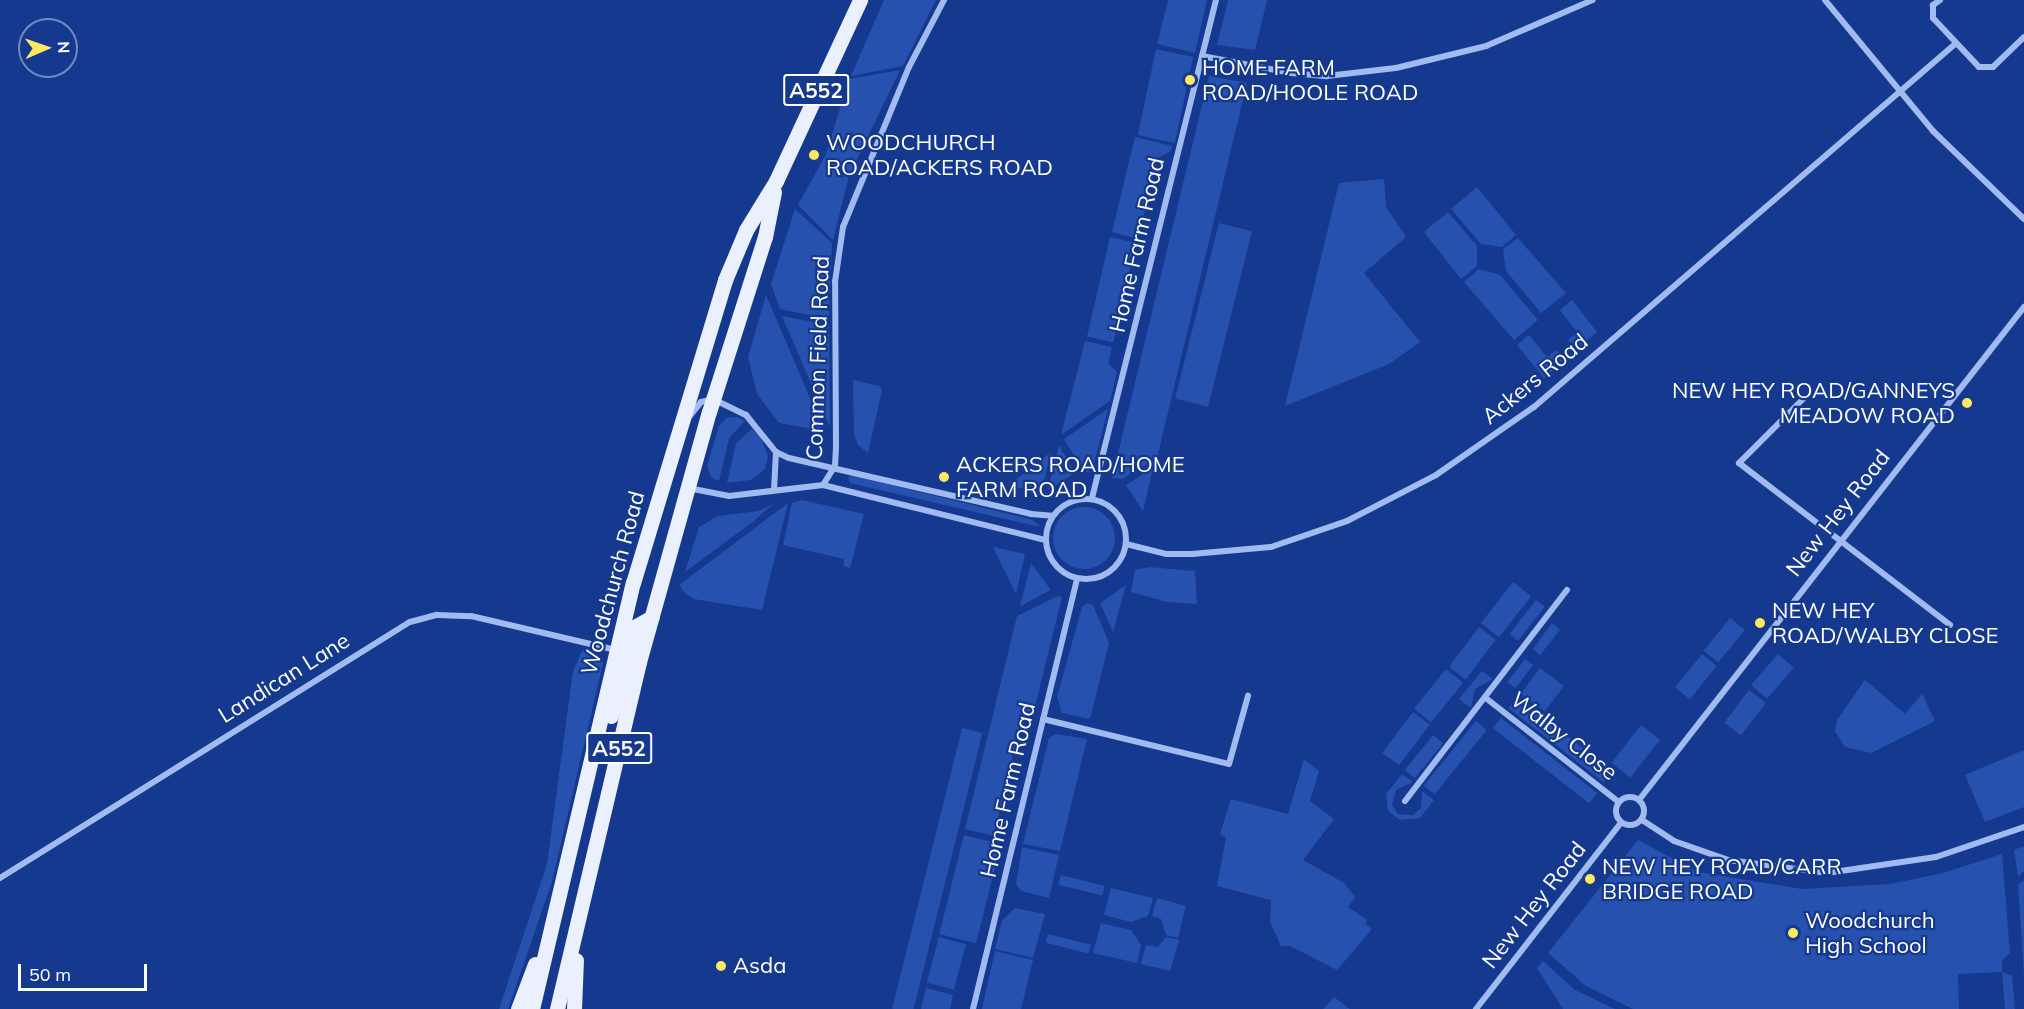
<!DOCTYPE html>
<style>
body{margin:0}
#map{position:relative;width:2024px;height:1009px;overflow:hidden;background:#15398f;font-family:Mulish,sans-serif}
div>[style]{position:absolute}
[style*='--x']{left:calc(var(--x)*1px);top:calc(var(--y)*1px);width:calc(var(--w)*1px);rotate:calc(var(--a)*1deg)}
.green>*{inset:0;background:#2751ae;transform-origin:0 0}
.round{border-radius:50%}
.street>*{height:6px;margin:-3px;padding:0 3px;transform-origin:3px;border-radius:3px;background:#a1baf0}
.street>.ring{margin:-3px;padding:0;box-sizing:content-box;background:none;border:6px solid #a1baf0;border-radius:50%}
.primary>*{height:15px;margin:-7.5px;padding:0 7.5px;transform-origin:7.5px;border-radius:7.5px;background:#ebf0ff}
.dots>*{width:16px;height:16px;translate:-50% -50%;box-sizing:border-box;border:3px solid #15398f;border-radius:50%}
span{translate:-50% -50%;white-space:nowrap;text-align:center;line-height:1.15;-webkit-text-stroke:4.5px #15398f;paint-order:stroke}
.shield-label span{padding:2px 4px;background:#15398f;border:2px solid;border-radius:4px;-webkit-text-stroke-width:0}
.shield-label{font-size:21px;color:#fff;font-weight:700}
.poi-label{font-size:22px;color:#fff}
.left{translate:0 -50%;text-align:left}
.right{translate:-100% -50%;text-align:right}
.street-label{font-size:22px;color:#fff}
.north{position:absolute;left:18px;top:18px;width:60px;height:60px;box-sizing:border-box;background:#15398f;border:2px solid #7388bc;border-radius:50%;rotate:88deg;font-size:16px;font-weight:700;line-height:24px;text-align:center;color:#fff}
.north::after{content:'';display:block;margin:auto;width:21px;height:27px;background:#ffe861;clip-path:polygon(50% 0,100% 100%,50% 72%,0 100%)}
.scale{position:absolute;left:18px;top:964px;width:129px;height:27px;box-sizing:border-box;border:3px solid #fff;border-top:0;padding-left:8px;font-size:18px;line-height:21px;white-space:nowrap;color:#fff;-webkit-text-stroke:4px #15398f;paint-order:stroke}
</style>
<div id="map">
<div class="green">
<i style="clip-path:polygon(884px 0,936px 0,903px 66px,851px 76px)"></i>
<i style="clip-path:polygon(1168px 0,1207px 0,1195px 53px,1157px 44px)"></i>
<i style="clip-path:polygon(1228px 0,1267px 0,1255px 50px,1217px 45px)"></i>
<i style="left:1156px;top:49px;width:38px;height:88px;rotate:12deg"></i>
<i style="clip-path:polygon(900px 70px,849px 176px,833px 240px,798px 205px,826px 154px,849px 79px)"></i>
<i style="clip-path:polygon(1209px 76px,1247px 83px,1157px 458px,1122px 479px,1112px 478px)"></i>
<i style="clip-path:polygon(1135px 137px,1172px 146px,1171px 151px,1158px 158px,1138px 239px,1112px 232px)"></i>
<i style="clip-path:polygon(1384px 179px,1386px 207px,1406px 237px,1364px 273px,1420px 342px,1389px 364px,1285px 406px,1339px 183px)"></i>
<i style="clip-path:polygon(1477px 187px,1516px 235px,1502px 247px,1481px 244px,1451px 209px)"></i>
<i style="clip-path:polygon(795px 209px,832px 243px,829px 319px,780px 309px,771px 284px)"></i>
<i style="clip-path:polygon(1448px 212px,1477px 246px,1477px 266px,1461px 279px,1424px 232px)"></i>
<i style="left:1219px;top:223px;width:34px;height:181px;rotate:14deg"></i>
<i style="left:1110px;top:237px;width:27px;height:102px;rotate:13deg"></i>
<i style="clip-path:polygon(1518px 238px,1566px 293px,1541px 313px,1506px 271px,1503px 249px)"></i>
<i style="clip-path:polygon(1479px 269px,1500px 275px,1538px 320px,1514px 340px,1464px 282px)"></i>
<i style="clip-path:polygon(766px 295px,824px 431px,779px 423px,757px 394px,748px 357px)"></i>
<i style="clip-path:polygon(1572px 300px,1597px 332px,1576px 349px,1568px 340px,1577px 332px,1560px 310px)"></i>
<i style="clip-path:polygon(782px 316px,829px 325px,830px 427px,794px 344px)"></i>
<i style="clip-path:polygon(1529px 335px,1547px 357px,1557px 350px,1566px 361px,1544px 378px,1517px 345px)"></i>
<i style="clip-path:polygon(1085px 341px,1112px 347px,1108px 363px,1117px 372px,1110px 401px,1061px 435px)"></i>
<i style="clip-path:polygon(853px 380px,879px 386px,882px 390px,868px 453px,858px 445px,854px 435px)"></i>
<i style="clip-path:polygon(1108px 409px,1093px 467px,1089px 472px,1083px 471px,1064px 439px)"></i>
<i style="clip-path:polygon(737px 417px,745px 421px,729px 438px,719px 481px,711px 477px,707px 466px,719px 426px,726px 418px)"></i>
<i style="clip-path:polygon(752px 429px,761px 438px,768px 456px,765px 469px,751px 480px,727px 483px,736px 443px)"></i>
<i style="clip-path:polygon(1059px 445px,1075px 473px,1048px 490px)"></i>
<i style="clip-path:polygon(1051px 452px,1041px 493px,1009px 485px)"></i>
<i style="clip-path:polygon(1153px 468px,1143px 511px,1126px 485px)"></i>
<i style="clip-path:polygon(851px 475px,1033px 520px,1040px 527px,850px 483px,848px 478px)"></i>
<i style="clip-path:polygon(802px 500px,864px 514px,850px 568px,844px 566px,844px 559px,783px 545px,792px 503px)"></i>
<i style="clip-path:polygon(788px 503px,762px 610px,694px 599px,685px 593px,679px 585px)"></i>
<i style="clip-path:polygon(773px 504px,754px 521px,685px 572px,699px 527px,718px 516px,759px 511px)"></i>
<i class="round" style="left:1053px;top:507px;width:62px;height:62px"></i>
<i style="clip-path:polygon(993px 547px,1025px 554px,1016px 594px)"></i>
<i style="clip-path:polygon(1031px 563px,1051px 590px,1020px 606px)"></i>
<i style="clip-path:polygon(1149px 567px,1195px 571px,1197px 604px,1167px 602px,1131px 592px,1135px 570px)"></i>
<i style="left:1513px;top:582px;width:23px;height:52px;rotate:38deg"></i>
<i style="clip-path:polygon(1126px 585px,1113px 632px,1100px 603px)"></i>
<i style="clip-path:polygon(1058px 596px,1062px 597px,1036px 703px,1029px 713px,1023px 712px,994px 836px,965px 829px,1017px 616px)"></i>
<i style="left:1536px;top:600px;width:11px;height:43px;rotate:38deg"></i>
<i style="clip-path:polygon(1087px 603px,1093px 605px,1109px 643px,1090px 719px,1062px 713px,1057px 697px,1082px 607px)"></i>
<i style="left:1730px;top:618px;width:19px;height:42px;rotate:39deg"></i>
<i style="clip-path:polygon(1552px 623px,1560px 630px,1540px 655px,1533px 649px)"></i>
<i style="left:1479px;top:627px;width:21px;height:50px;rotate:37deg"></i>
<i style="clip-path:polygon(593px 649px,603px 663px,552px 882px,508px 1009px,499px 1009px,547px 864px,573px 671px,582px 651px)"></i>
<i style="left:1702px;top:654px;width:19px;height:43px;rotate:39deg"></i>
<i style="left:1778px;top:654px;width:21px;height:41px;rotate:41deg"></i>
<i style="left:1525px;top:659px;width:10px;height:29px;rotate:37deg"></i>
<i style="left:1540px;top:668px;width:30px;height:32px;rotate:37deg"></i>
<i style="left:1446px;top:669px;width:22px;height:51px;rotate:39deg"></i>
<i style="clip-path:polygon(1482px 671px,1493px 679px,1475px 689px,1471px 708px,1459px 699px)"></i>
<i style="clip-path:polygon(1865px 680px,1905px 714px,1922px 694px,1935px 721px,1871px 753px,1845px 747px,1835px 731px,1837px 720px)"></i>
<i style="left:1749px;top:690px;width:21px;height:41px;rotate:37deg"></i>
<i style="left:1517px;top:697px;width:121px;height:14px;rotate:38deg"></i>
<i style="left:1413px;top:712px;width:21px;height:51px;rotate:37deg"></i>
<i style="left:1501px;top:718px;width:122px;height:13px;rotate:38deg"></i>
<i style="left:1476px;top:721px;width:14px;height:83px;rotate:39deg"></i>
<i style="left:1641px;top:725px;width:24px;height:48px;rotate:38deg"></i>
<i style="left:962px;top:728px;width:21px;height:289px;rotate:14deg"></i>
<i style="clip-path:polygon(1056px 734px,1087px 739px,1060px 851px,1023px 844px,1049px 738px)"></i>
<i style="left:1433px;top:735px;width:13px;height:45px;rotate:39deg"></i>
<i style="clip-path:polygon(2024px 750px,2024px 807px,1985px 822px,1965px 775px)"></i>
<i style="clip-path:polygon(1304px 759px,1319px 771px,1310px 801px,1334px 819px,1303px 860px,1344px 883px,1355px 897px,1348px 907px,1367px 920px,1365px 924px,1372px 929px,1337px 970px,1290px 946px,1281px 946px,1270px 922px,1271px 900px,1217px 886px,1226px 838px,1220px 834px,1231px 799px,1288px 814px)"></i>
<i style="clip-path:polygon(1402px 774px,1413px 782px,1396px 790px,1392px 805px,1398px 814px,1413px 815px,1421px 808px,1422px 791px,1434px 800px,1420px 818px,1400px 820px,1388px 811px,1386px 794px)"></i>
<i style="left:964px;top:835px;width:38px;height:102px;rotate:14deg"></i>
<i style="clip-path:polygon(1638px 840px,1698px 872px,1802px 889px,1890px 884px,1943px 873px,2002px 854px,2010px 953px,2002px 960px,2002px 972px,2012px 976px,2015px 1009px,2005px 1009px,2002px 972px,1958px 974px,1959px 1009px,1633px 1009px,1586px 986px,1548px 953px)"></i>
<i style="clip-path:polygon(2024px 846px,2024px 871px,2018px 877px,2014px 850px)"></i>
<i style="clip-path:polygon(1022px 847px,1059px 855px,1049px 898px,1021px 891px,1016px 884px)"></i>
<i style="left:1061px;top:875px;width:45px;height:10px;rotate:14deg"></i>
<i style="clip-path:polygon(2024px 880px,2024px 976px,2018px 885px)"></i>
<i style="clip-path:polygon(1111px 888px,1153px 898px,1148px 916px,1131px 922px,1104px 915px)"></i>
<i style="clip-path:polygon(1157px 898px,1186px 906px,1178px 938px,1166px 935px,1161px 919px,1152px 916px)"></i>
<i style="clip-path:polygon(1015px 908px,1045px 914px,1033px 958px,995px 949px,1002px 921px)"></i>
<i style="clip-path:polygon(1101px 923px,1131px 930px,1141px 945px,1137px 963px,1093px 953px)"></i>
<i style="left:1048px;top:934px;width:44px;height:9px;rotate:14deg"></i>
<i style="left:939px;top:937px;width:28px;height:47px;rotate:15deg"></i>
<i style="clip-path:polygon(1166px 937px,1179px 940px,1170px 971px,1141px 964px,1146px 945px,1158px 947px)"></i>
<i style="clip-path:polygon(995px 951px,1033px 960px,1021px 1009px,982px 1009px)"></i>
<i style="clip-path:polygon(1543px 961px,1575px 990px,1615px 1009px,1563px 1009px,1537px 968px)"></i>
<i style="clip-path:polygon(926px 988px,953px 995px,950px 1009px,921px 1009px)"></i>
<i style="clip-path:polygon(1334px 997px,1350px 1009px,1323px 1009px)"></i>
</div>
<div class="street">
<i style="--x:1825;--y:0;--w:170;--a:50.5"></i>
<i style="--x:1933;--y:131;--w:127;--a:44"></i>
<i style="--x:1940;--y:0;--w:9;--a:144"></i>
<i style="--x:1933;--y:5;--w:13;--a:90"></i>
<i style="--x:1933;--y:18;--w:67;--a:46.8"></i>
<i style="--x:1979;--y:67;--w:14;--a:0"></i>
<i style="--x:1993;--y:67;--w:43;--a:-44.1"></i>
<i style="--x:1202;--y:56;--w:91;--a:10.8"></i>
<i style="--x:1291;--y:73;--w:36;--a:5"></i>
<i style="--x:1327;--y:76;--w:69;--a:-6.6"></i>
<i style="--x:1396;--y:68;--w:93;--a:-13.7"></i>
<i style="--x:1486;--y:46;--w:116;--a:-23.3"></i>
<i style="--x:1804;--y:398;--w:92;--a:135"></i>
<i style="--x:1739;--y:463;--w:266;--a:37.5"></i>
<i style="--x:689;--y:417;--w:19;--a:-51"></i>
<i style="--x:701;--y:402;--w:12;--a:-14"></i>
<i style="--x:713;--y:399;--w:37;--a:26"></i>
<i style="--x:746;--y:415;--w:48;--a:51"></i>
<i style="--x:776;--y:452;--w:14;--a:25"></i>
<i style="--x:789;--y:458;--w:248;--a:13"></i>
<i style="--x:1031;--y:514;--w:21;--a:5"></i>
<i style="--x:823;--y:485;--w:22;--a:-58"></i>
<i style="--x:835;--y:466;--w:19;--a:-87"></i>
<i style="--x:836;--y:447;--w:165;--a:-90.3"></i>
<i style="--x:835;--y:282;--w:56;--a:-81.7"></i>
<i style="--x:843;--y:227;--w:173;--a:-67.6"></i>
<i style="--x:909;--y:67;--w:76;--a:-62.4"></i>
<i style="--x:688;--y:488;--w:42;--a:11"></i>
<i style="--x:729;--y:496;--w:95;--a:-6.7"></i>
<i style="--x:823;--y:485;--w:229;--a:13.9"></i>
<i style="--x:774;--y:490;--w:38;--a:-87"></i>
<i style="--x:1092;--y:498;--w:513;--a:-76.02"></i>
<i class="ring" style="left:1046px;top:499px;width:74px;height:74px"></i>
<i style="--x:1126;--y:544;--w:41;--a:14"></i>
<i style="--x:1166;--y:554;--w:26;--a:0"></i>
<i style="--x:1192;--y:554;--w:79;--a:-5.1"></i>
<i style="--x:1271;--y:547;--w:80;--a:-18.9"></i>
<i style="--x:1347;--y:521;--w:100;--a:-27.3"></i>
<i style="--x:1436;--y:475;--w:119;--a:-34.8"></i>
<i style="--x:1534;--y:407;--w:556;--a:-40.77"></i>
<i style="--x:1487;--y:699;--w:167;--a:38"></i>
<i style="--x:1043;--y:719;--w:191;--a:13.6"></i>
<i style="--x:1229;--y:764;--w:71;--a:-74.4"></i>
<i class="ring" style="left:1616px;top:797px;width:22px;height:22px"></i>
<i style="--x:1639;--y:800;--w:626;--a:-52.01"></i>
<i style="--x:1405;--y:801;--w:266;--a:-52.5"></i>
<i style="--x:1642;--y:820;--w:38;--a:33"></i>
<i style="--x:1674;--y:841;--w:57;--a:19.4"></i>
<i style="--x:1728;--y:860;--w:100;--a:7.5"></i>
<i style="--x:1827;--y:873;--w:110;--a:-8.4"></i>
<i style="--x:1936;--y:857;--w:93;--a:-18.8"></i>
<i style="--x:0;--y:878;--w:483;--a:-32"></i>
<i style="--x:410;--y:622;--w:28;--a:-15"></i>
<i style="--x:437;--y:615;--w:34;--a:2"></i>
<i style="--x:471;--y:616;--w:149;--a:13.2"></i>
<i style="--x:973;--y:1009;--w:442;--a:-76.4"></i>
<i style="--x:1476;--y:1009;--w:236;--a:-52.1"></i>
</div>
<div class="primary">
<i style="--x:611;--y:716;--w:93;--a:-74.5"></i>
<i style="--x:636;--y:626;--w:18;--a:-29"></i>
<i style="--x:518;--y:1009;--w:48;--a:-69.3"></i>
<i style="--x:532;--y:1009;--w:438;--a:-76.7"></i>
<i style="--x:633;--y:583;--w:317;--a:-73.1"></i>
<i style="--x:725;--y:280;--w:54;--a:-67.2"></i>
<i style="--x:746;--y:230;--w:57;--a:-58.5"></i>
<i style="--x:776;--y:181;--w:200;--a:-65.1"></i>
<i style="--x:557;--y:1009;--w:357;--a:-76.7"></i>
<i style="--x:639;--y:662;--w:260;--a:-74.4"></i>
<i style="--x:709;--y:412;--w:184;--a:-72.3"></i>
<i style="--x:765;--y:237;--w:46;--a:-78.7"></i>
<i style="--x:574;--y:1009;--w:49;--a:-87.7"></i>
</div>
<div class="dots">
<i style="left:1190px;top:80px;background:#ffe861"></i>
<i style="left:814px;top:155px;background:#ffe861"></i>
<i style="left:1967px;top:403px;background:#ffe861"></i>
<i style="left:944px;top:477px;background:#ffe861"></i>
<i style="left:1760px;top:623px;background:#ffe861"></i>
<i style="left:1590px;top:879px;background:#ffe861"></i>
<i style="left:1793px;top:933px;background:#ffe861"></i>
<i style="left:721px;top:966px;background:#ffe861"></i>
</div>
<div class="shield-label">
<span style="left:816px;top:90px">A552</span>
<span style="left:619px;top:748px">A552</span>
</div>
<div class="poi-label">
<span class="left" style="left:1202px;top:80px">HOME FARM<br>ROAD/HOOLE ROAD</span>
<span class="left" style="left:826px;top:155px">WOODCHURCH<br>ROAD/ACKERS ROAD</span>
<span class="right" style="left:1955px;top:403px">NEW HEY ROAD/GANNEYS<br>MEADOW ROAD</span>
<span class="left" style="left:956px;top:477px">ACKERS ROAD/HOME<br>FARM ROAD</span>
<span class="left" style="left:1772px;top:623px">NEW HEY<br>ROAD/WALBY CLOSE</span>
<span class="left" style="left:1602px;top:879px">NEW HEY ROAD/CARR<br>BRIDGE ROAD</span>
<span class="left" style="left:1805px;top:933px">Woodchurch<br>High School</span>
<span class="left" style="left:733px;top:966px">Asda</span>
</div>
<div class="street-label">
<span style="left:1137px;top:245px;rotate:-77deg">Home Farm Road</span>
<span style="left:818px;top:358px;rotate:-88deg">Common Field Road</span>
<span style="left:1535px;top:379px;rotate:-39deg">Ackers Road</span>
<span style="left:1838px;top:513px;rotate:-52deg">New Hey Road</span>
<span style="left:613px;top:583px;rotate:-75deg">Woodchurch Road</span>
<span style="left:284px;top:678px;rotate:-32deg">Landican Lane</span>
<span style="left:1564px;top:736px;rotate:38deg">Walby Close</span>
<span style="left:1008px;top:790px;rotate:-77deg">Home Farm Road</span>
<span style="left:1534px;top:905px;rotate:-52deg">New Hey Road</span>
</div>
<div class="north">N</div>
<div class="scale">50 m</div>
</div>
